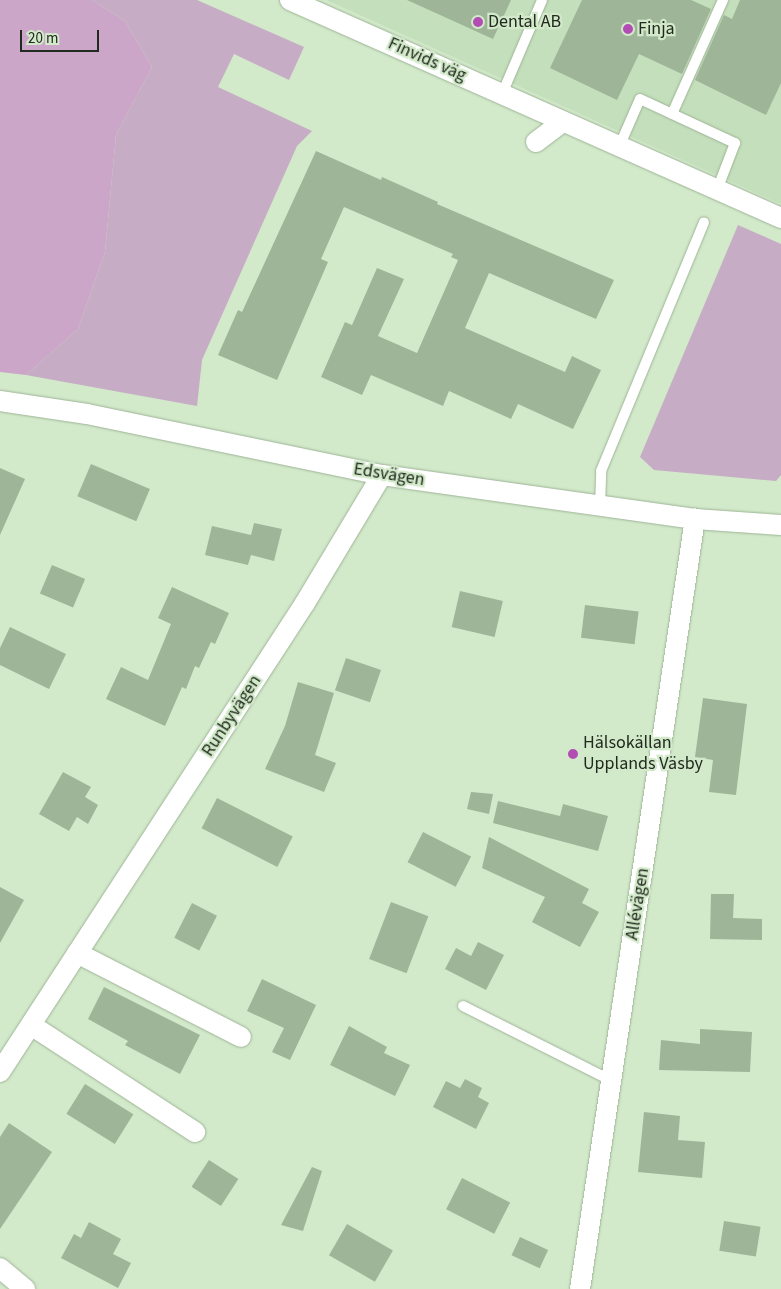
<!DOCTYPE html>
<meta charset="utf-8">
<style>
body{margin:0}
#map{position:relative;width:781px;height:1289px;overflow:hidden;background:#d2e9ca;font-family:"Source Sans 3",sans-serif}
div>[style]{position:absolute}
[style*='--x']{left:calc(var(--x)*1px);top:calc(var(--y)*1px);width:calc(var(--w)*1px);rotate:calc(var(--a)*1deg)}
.built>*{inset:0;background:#c4dfbb}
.green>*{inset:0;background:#c6adc5}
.forest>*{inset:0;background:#cba6c9}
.building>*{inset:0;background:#9fb598;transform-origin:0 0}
.roads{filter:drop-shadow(0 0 1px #9eb497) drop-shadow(0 0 1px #9eb497)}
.service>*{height:10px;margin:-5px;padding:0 5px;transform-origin:5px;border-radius:5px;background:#fff}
.minor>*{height:20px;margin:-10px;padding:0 10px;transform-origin:10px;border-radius:10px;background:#fff}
.dots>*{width:14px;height:14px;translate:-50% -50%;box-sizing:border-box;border:2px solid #d2e9ca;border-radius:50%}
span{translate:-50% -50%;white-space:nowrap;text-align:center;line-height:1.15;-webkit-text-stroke:4.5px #d2e9ca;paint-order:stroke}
.poi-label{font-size:18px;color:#212a1e}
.left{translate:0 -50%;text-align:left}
.street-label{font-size:18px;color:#212a1e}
.scale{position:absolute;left:20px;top:30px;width:79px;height:22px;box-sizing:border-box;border:2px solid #212a1e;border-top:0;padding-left:6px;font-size:15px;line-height:18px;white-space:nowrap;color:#212a1e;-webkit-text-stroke:4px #d2e9ca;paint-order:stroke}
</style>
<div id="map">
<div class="built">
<i style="clip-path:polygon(326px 0,781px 0,781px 204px)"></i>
</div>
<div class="green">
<i style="clip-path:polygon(92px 0,197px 0,304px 47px,289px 80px,234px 54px,218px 87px,312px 131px,297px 146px,202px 360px,197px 406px,26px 375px,78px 329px,105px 252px,116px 135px,152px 67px,125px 21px)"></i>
<i style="clip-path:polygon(738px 225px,781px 244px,781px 475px,776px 481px,654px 470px,640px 457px)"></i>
</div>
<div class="forest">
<i style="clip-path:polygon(0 0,92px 0,125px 21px,152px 67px,116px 135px,105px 252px,78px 329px,26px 375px,0 372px)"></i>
</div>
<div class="building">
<i style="clip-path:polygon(407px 0,511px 0,493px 39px)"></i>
<i style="clip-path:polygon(582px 0,691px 0,711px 9px,682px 74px,639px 54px,617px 100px,550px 68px)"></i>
<i style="clip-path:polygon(740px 0,781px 0,781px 83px,766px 115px,695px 80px,724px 15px,732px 19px)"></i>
<i style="clip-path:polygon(316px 151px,381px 180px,382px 177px,438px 202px,437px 204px,614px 280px,596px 319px,489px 273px,465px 328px,565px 372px,572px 356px,601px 370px,573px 429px,518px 404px,511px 419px,449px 391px,443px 406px,371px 375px,362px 395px,321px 377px,345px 322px,352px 325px,377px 268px,404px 279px,378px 336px,417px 353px,458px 260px,451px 257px,453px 254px,344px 207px,321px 259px,328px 262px,277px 380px,218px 355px,238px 310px,242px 312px)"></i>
<i style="left:91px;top:464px;width:64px;height:35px;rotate:23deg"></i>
<i style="clip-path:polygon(0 468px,25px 479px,0 535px)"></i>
<i style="clip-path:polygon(254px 523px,282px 529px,274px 561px,251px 555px,248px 565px,205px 555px,212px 526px,251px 535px)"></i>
<i style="left:52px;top:565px;width:36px;height:31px;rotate:23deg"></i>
<i style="clip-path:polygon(172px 587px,229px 613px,215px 644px,211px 642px,199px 668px,195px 666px,186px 689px,182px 687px,165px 726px,106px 699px,121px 667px,148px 680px,171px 624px,158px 618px)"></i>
<i style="left:460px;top:591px;width:44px;height:37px;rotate:13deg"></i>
<i style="left:585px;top:605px;width:54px;height:33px;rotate:7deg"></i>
<i style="clip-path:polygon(10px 627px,66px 654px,49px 689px,0 665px,0 648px)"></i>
<i style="left:346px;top:658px;width:37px;height:34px;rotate:19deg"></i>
<i style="clip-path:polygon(298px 682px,334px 693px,315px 755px,336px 763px,324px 792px,265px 769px,285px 726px)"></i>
<i style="clip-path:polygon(703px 698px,747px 704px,736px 795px,709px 792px,713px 760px,695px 757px)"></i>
<i style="clip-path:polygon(63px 772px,91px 787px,85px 797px,98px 805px,88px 824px,77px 817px,69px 831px,39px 814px)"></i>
<i style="clip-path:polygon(471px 792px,493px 794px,489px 814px,467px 809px)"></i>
<i style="left:217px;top:798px;width:85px;height:34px;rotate:27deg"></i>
<i style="clip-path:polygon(498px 801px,560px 816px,563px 804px,608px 816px,598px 851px,493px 823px)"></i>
<i style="left:423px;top:832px;width:54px;height:34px;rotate:27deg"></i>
<i style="clip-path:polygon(489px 837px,589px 889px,582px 903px,599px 912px,580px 947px,532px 922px,545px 897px,482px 868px)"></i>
<i style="clip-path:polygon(0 887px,24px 900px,0 943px)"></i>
<i style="clip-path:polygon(711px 894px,734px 894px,733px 918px,762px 919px,762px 940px,710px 939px)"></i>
<i style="left:391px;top:902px;width:40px;height:61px;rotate:21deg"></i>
<i style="left:192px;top:903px;width:28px;height:39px;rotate:27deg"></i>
<i style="clip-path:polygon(478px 942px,504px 955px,486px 990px,445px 969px,456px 948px,471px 956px)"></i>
<i style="clip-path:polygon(262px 979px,316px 1005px,290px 1060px,272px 1052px,284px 1028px,247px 1011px)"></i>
<i style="clip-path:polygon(104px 987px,200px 1035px,180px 1074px,125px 1045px,128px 1041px,88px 1019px)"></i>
<i style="clip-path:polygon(349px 1026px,387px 1047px,384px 1053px,410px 1065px,395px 1096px,330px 1065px)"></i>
<i style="clip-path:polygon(700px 1029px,752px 1032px,750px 1072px,659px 1070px,661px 1040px,700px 1044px)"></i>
<i style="clip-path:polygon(465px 1079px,482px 1088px,478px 1097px,489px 1103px,476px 1129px,433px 1107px,446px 1081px,460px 1088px)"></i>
<i style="left:85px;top:1084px;width:57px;height:35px;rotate:32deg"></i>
<i style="clip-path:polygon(644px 1112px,680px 1116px,678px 1140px,705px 1142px,702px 1178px,638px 1172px)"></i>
<i style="clip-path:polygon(9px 1123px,52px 1152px,0 1229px,0 1137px)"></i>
<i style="left:209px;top:1160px;width:35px;height:32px;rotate:33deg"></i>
<i style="clip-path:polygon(312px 1167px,322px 1171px,303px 1231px,281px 1225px)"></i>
<i style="left:462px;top:1178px;width:54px;height:35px;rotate:27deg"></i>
<i style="left:724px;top:1221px;width:37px;height:30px;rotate:9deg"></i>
<i style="clip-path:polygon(89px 1222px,121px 1239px,113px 1254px,131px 1263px,118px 1288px,61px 1258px,74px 1234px,81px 1238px)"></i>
<i style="left:347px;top:1224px;width:53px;height:36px;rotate:30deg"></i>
<i style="left:520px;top:1237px;width:31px;height:20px;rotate:25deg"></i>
</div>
<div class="roads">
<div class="service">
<i style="--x:502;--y:94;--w:102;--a:-66.9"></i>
<i style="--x:672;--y:114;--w:125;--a:-65.9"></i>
<i style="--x:619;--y:147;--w:52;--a:-66.4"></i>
<i style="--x:640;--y:99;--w:105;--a:24.9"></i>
<i style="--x:735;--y:143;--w:50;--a:111"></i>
<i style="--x:600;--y:507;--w:36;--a:-88"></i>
<i style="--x:601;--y:471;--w:269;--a:-67.5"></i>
<i style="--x:463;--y:1006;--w:167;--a:26.7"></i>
</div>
<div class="minor">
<i style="--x:290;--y:0;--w:537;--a:23.94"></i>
<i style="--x:536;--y:142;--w:34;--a:-37"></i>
<i style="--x:0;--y:401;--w:88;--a:8.5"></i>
<i style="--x:87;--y:414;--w:301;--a:11.7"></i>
<i style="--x:382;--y:475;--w:316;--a:8"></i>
<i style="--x:695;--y:519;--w:86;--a:4"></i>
<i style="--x:77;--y:953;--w:184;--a:27.1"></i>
<i style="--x:31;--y:1025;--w:196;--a:33.1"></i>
<i style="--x:0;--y:1072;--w:559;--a:-56.96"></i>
<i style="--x:305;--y:603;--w:149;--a:-59"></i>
<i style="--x:0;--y:1268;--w:33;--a:40"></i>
<i style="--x:580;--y:1289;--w:779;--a:-81.51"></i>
</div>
</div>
<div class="dots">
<i style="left:478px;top:22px;background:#b24db3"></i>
<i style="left:628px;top:29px;background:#b24db3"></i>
<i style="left:573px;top:754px;background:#b24db3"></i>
</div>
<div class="poi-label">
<span class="left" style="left:488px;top:22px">Dental AB</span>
<span class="left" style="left:638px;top:29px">Finja</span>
<span class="left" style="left:583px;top:754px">Hälsokällan<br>Upplands Väsby</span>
</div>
<div class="street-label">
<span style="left:427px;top:60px;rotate:24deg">Finvids väg</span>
<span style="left:389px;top:475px;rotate:9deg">Edsvägen</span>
<span style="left:232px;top:716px;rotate:-57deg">Runbyvägen</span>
<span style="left:638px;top:904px;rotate:-81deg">Allévägen</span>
</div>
<div class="scale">20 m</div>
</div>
